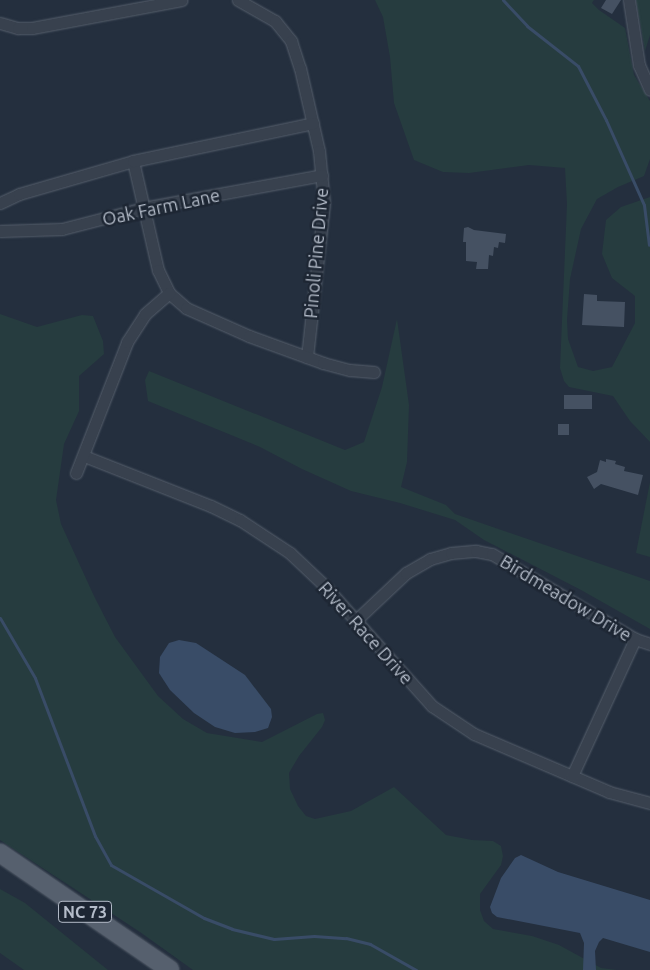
<!DOCTYPE html>
<style>
body{margin:0}
#map{position:relative;width:650px;height:970px;overflow:hidden;background:#242f3e;font-family:Ubuntu,sans-serif}
div>[style]{position:absolute}
[style*='--x']{left:calc(var(--x)*1px);top:calc(var(--y)*1px);width:calc(var(--w)*1px);rotate:calc(var(--a)*1deg)}
.green>*{inset:0;background:#263c3f}
.water>*{inset:0;background:#394c67}
.stream>*{height:3px;margin:-1.5px;padding:0 1.5px;transform-origin:1.5px;border-radius:1.5px;background:#394c67}
.building>*{inset:0;background:#455162;transform-origin:0 0}
.roads{filter:drop-shadow(0 0 1px #565f6c) drop-shadow(0 0 1px #565f6c)}
.minor>*{height:11px;margin:-5.5px;padding:0 5.5px;transform-origin:5.5px;border-radius:5.5px;background:#38414e}
.primary>*{height:18px;margin:-9px;padding:0 9px;transform-origin:9px;border-radius:9px;background:#56606e}
span{translate:-50% -50%;white-space:nowrap;text-align:center;line-height:1.15;-webkit-text-stroke:5px #1d2633;paint-order:stroke}
.shield-label span{padding:1px 4px;background:#1d2633;border:1px solid;border-radius:4px;-webkit-text-stroke-width:0}
.shield-label{font-size:16px;color:#b4bcc9;font-weight:700}
.street-label{font-size:18px;color:#b4bcc9}
</style>
<div id="map">
<div class="green">
<i style="clip-path:polygon(375px 0,594px 0,592px 3px,599px 10px,625px 28px,634px 75px,650px 101px,650px 159px,644px 176px,618px 187px,597px 199px,581px 229px,570px 279px,567px 320px,568px 339px,578px 367px,593px 371px,612px 367px,635px 323px,635px 296px,612px 278px,602px 254px,606px 220px,621px 207px,650px 197px,650px 442px,630px 421px,613px 396px,569px 387px,564px 381px,560px 368px,567px 204px,565px 168px,529px 165px,469px 173px,443px 172px,414px 160px,394px 103px,390px 57px,383px 17px)"></i>
<i style="clip-path:polygon(636px 0,650px 0,650px 35px,645px 51px)"></i>
<i style="clip-path:polygon(0 314px,37px 327px,82px 315px,93px 316px,103px 341px,104px 354px,79px 376px,79px 411px,64px 444px,56px 500px,61px 524px,94px 596px,115px 637px,158px 696px,183px 719px,207px 733px,262px 742px,317px 714px,323px 713px,325px 720px,322px 727px,299px 756px,289px 773px,290px 789px,298px 806px,306px 816px,315px 819px,351px 811px,394px 787px,446px 835px,472px 840px,493px 841px,501px 846px,503px 856px,501px 865px,480px 894px,480px 910px,484px 921px,493px 929px,532px 936px,559px 945px,601px 968px,617px 970px,193px 970px,140px 932px,0 840px)"></i>
<i style="clip-path:polygon(397px 319px,409px 405px,407px 462px,401px 487px,446px 505px,455px 514px,650px 581px,650px 629px,581px 590px,484px 540px,455px 520px,400px 503px,351px 491px,302px 469px,260px 447px,148px 401px,145px 380px,149px 371px,345px 450px,364px 442px,382px 387px)"></i>
<i style="clip-path:polygon(650px 482px,650px 557px,636px 553px)"></i>
<i style="clip-path:polygon(0 889px,25px 903px,108px 970px,24px 970px,0 953px)"></i>
</div>
<div class="water">
<i style="clip-path:polygon(179px 640px,196px 643px,245px 675px,271px 709px,272px 717px,268px 728px,255px 732px,235px 733px,215px 727px,194px 713px,170px 690px,159px 673px,160px 657px,169px 643px)"></i>
<i style="clip-path:polygon(521px 855px,558px 872px,650px 900px,650px 952px,603px 938px,599px 942px,595px 951px,596px 970px,583px 970px,584px 943px,580px 933px,497px 917px,492px 913px,490px 907px,501px 878px,515px 858px)"></i>
</div>
<div class="stream">
<i style="--x:503;--y:0;--w:35;--a:47"></i>
<i style="--x:527;--y:26;--w:65;--a:38.1"></i>
<i style="--x:578;--y:66;--w:61;--a:62.6"></i>
<i style="--x:606;--y:120;--w:93;--a:65.9"></i>
<i style="--x:644;--y:205;--w:40;--a:82.9"></i>
<i style="--x:0;--y:618;--w:69;--a:59.7"></i>
<i style="--x:35;--y:678;--w:169;--a:69.2"></i>
<i style="--x:95;--y:836;--w:33;--a:61"></i>
<i style="--x:111;--y:865;--w:107;--a:29.7"></i>
<i style="--x:204;--y:918;--w:30;--a:21"></i>
<i style="--x:232;--y:929;--w:43;--a:13.4"></i>
<i style="--x:274;--y:939;--w:40;--a:-4.3"></i>
<i style="--x:314;--y:936;--w:32;--a:4"></i>
<i style="--x:346;--y:938;--w:25;--a:14"></i>
<i style="--x:370;--y:944;--w:53;--a:29.5"></i>
</div>
<div class="building">
<i style="clip-path:polygon(606px 0,621px 0,612px 14px,601px 8px)"></i>
<i style="clip-path:polygon(468px 227px,474px 230px,506px 234px,505px 243px,499px 242px,498px 248px,494px 247px,493px 256px,489px 255px,488px 269px,476px 269px,477px 262px,466px 261px,466px 242px,463px 242px,464px 228px)"></i>
<i style="clip-path:polygon(584px 294px,597px 295px,597px 301px,625px 302px,624px 327px,582px 325px)"></i>
<i style="left:564px;top:395px;width:28px;height:14px"></i>
<i style="left:558px;top:424px;width:11px;height:11px"></i>
<i style="clip-path:polygon(606px 459px,616px 461px,615px 464px,625px 467px,624px 471px,643px 475px,638px 495px,601px 484px,594px 489px,587px 477px,597px 472px,600px 460px,606px 462px)"></i>
</div>
<div class="roads">
<div class="minor">
<i style="--x:238;--y:0;--w:43;--a:29.6"></i>
<i style="--x:275;--y:21;--w:26;--a:51"></i>
<i style="--x:291;--y:41;--w:28;--a:72"></i>
<i style="--x:300;--y:68;--w:85;--a:77.1"></i>
<i style="--x:319;--y:151;--w:52;--a:84.5"></i>
<i style="--x:324;--y:203;--w:155;--a:96.3"></i>
<i style="--x:629;--y:0;--w:66;--a:81.3"></i>
<i style="--x:639;--y:65;--w:27;--a:66"></i>
<i style="--x:0;--y:23;--w:19;--a:16"></i>
<i style="--x:18;--y:28;--w:14;--a:0"></i>
<i style="--x:32;--y:28;--w:152;--a:-10.6"></i>
<i style="--x:133;--y:161;--w:112;--a:77.1"></i>
<i style="--x:158;--y:270;--w:25;--a:64"></i>
<i style="--x:169;--y:293;--w:23;--a:41"></i>
<i style="--x:186;--y:308;--w:69;--a:24"></i>
<i style="--x:249;--y:336;--w:79;--a:20"></i>
<i style="--x:323;--y:363;--w:28;--a:15"></i>
<i style="--x:350;--y:370;--w:24;--a:5"></i>
<i style="--x:0;--y:203;--w:21;--a:-25"></i>
<i style="--x:19;--y:194;--w:119;--a:-16.1"></i>
<i style="--x:133;--y:161;--w:184;--a:-11.9"></i>
<i style="--x:0;--y:231;--w:62;--a:-1.8"></i>
<i style="--x:62;--y:229;--w:84;--a:-14.5"></i>
<i style="--x:143;--y:208;--w:182;--a:-10.4"></i>
<i style="--x:84;--y:456;--w:136;--a:21.5"></i>
<i style="--x:211;--y:506;--w:32;--a:26"></i>
<i style="--x:240;--y:520;--w:60;--a:33.4"></i>
<i style="--x:290;--y:553;--w:48;--a:43.3"></i>
<i style="--x:325;--y:586;--w:161;--a:48.3"></i>
<i style="--x:432;--y:706;--w:50;--a:33.7"></i>
<i style="--x:474;--y:734;--w:147;--a:23.2"></i>
<i style="--x:609;--y:792;--w:42;--a:15"></i>
<i style="--x:76;--y:473;--w:141;--a:-68.7"></i>
<i style="--x:127;--y:342;--w:33;--a:-57"></i>
<i style="--x:145;--y:314;--w:32;--a:-41"></i>
<i style="--x:355;--y:621;--w:70;--a:-43.3"></i>
<i style="--x:406;--y:573;--w:28;--a:-30"></i>
<i style="--x:430;--y:559;--w:22;--a:-16"></i>
<i style="--x:451;--y:553;--w:25;--a:-5"></i>
<i style="--x:476;--y:551;--w:16;--a:11"></i>
<i style="--x:492;--y:554;--w:166;--a:30.7"></i>
<i style="--x:635;--y:639;--w:16;--a:18"></i>
<i style="--x:572;--y:776;--w:151;--a:-65.3"></i>
</div>
<div class="primary">
<i style="--x:0;--y:853;--w:206;--a:34.5"></i>
</div>
</div>
<div class="shield-label">
<span style="left:85px;top:912px">NC 73</span>
</div>
<div class="street-label">
<span style="left:161px;top:207px;rotate:-12deg">Oak Farm Lane</span>
<span style="left:316px;top:253px;rotate:-85deg">Pinoli Pine Drive</span>
<span style="left:566px;top:598px;rotate:31deg">Birdmeadow Drive</span>
<span style="left:366px;top:633px;rotate:48deg">River Race Drive</span>
</div>
</div>
